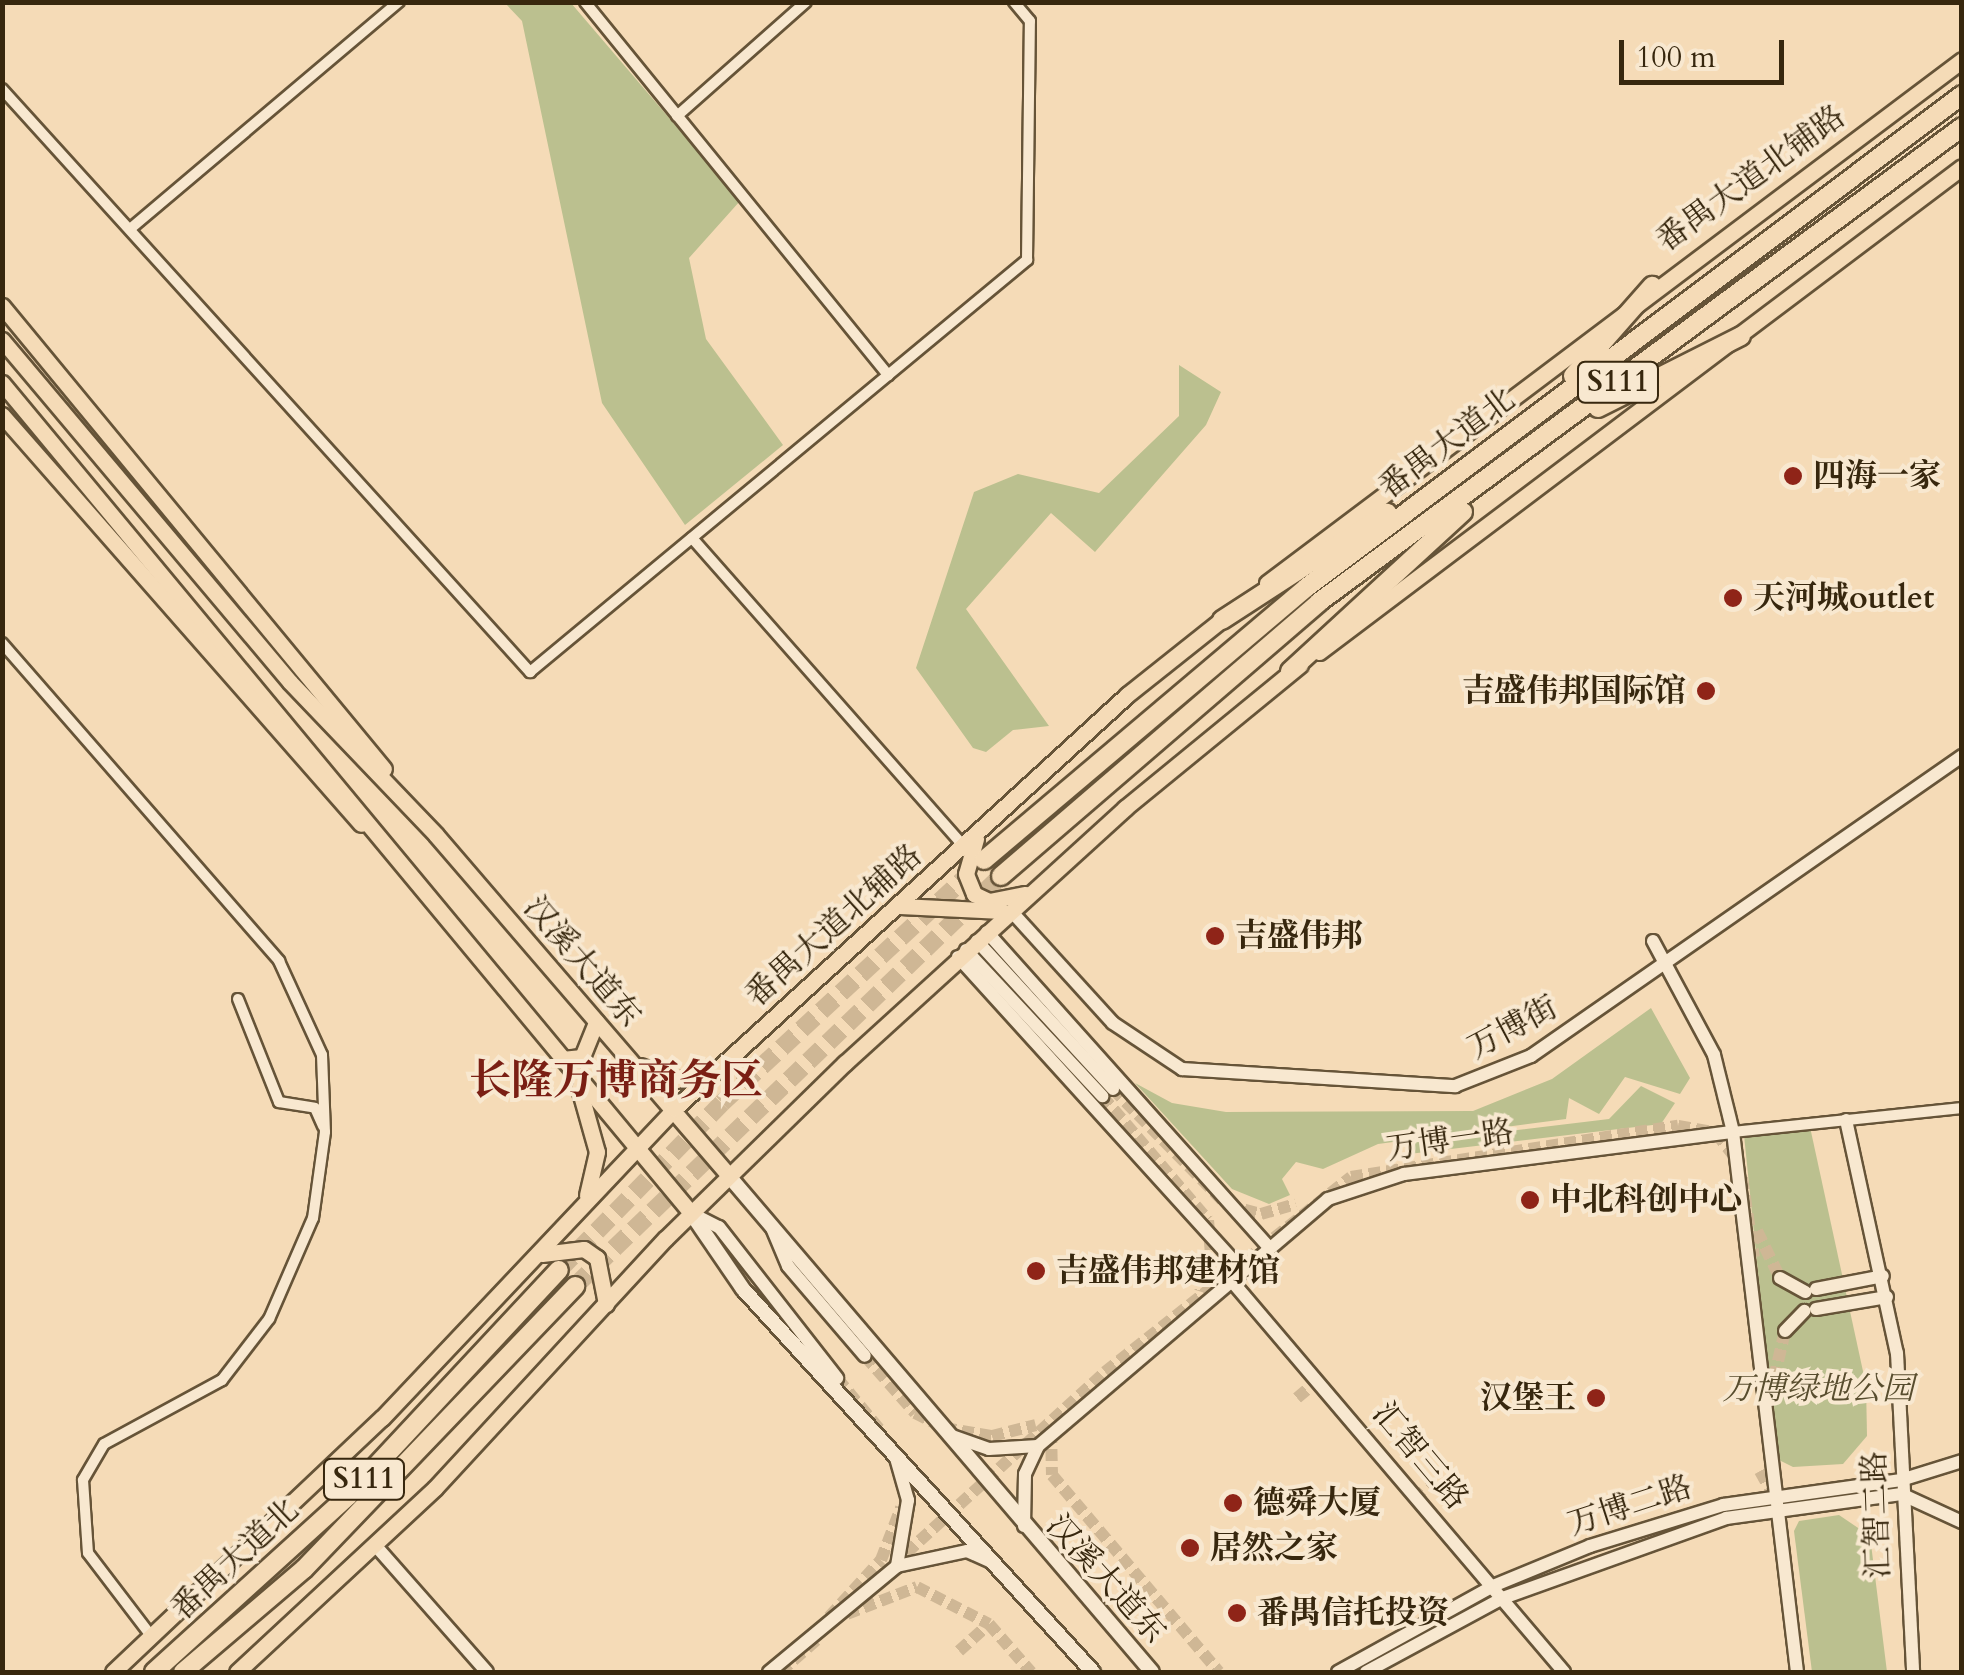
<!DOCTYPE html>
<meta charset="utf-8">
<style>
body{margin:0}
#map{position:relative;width:1964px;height:1675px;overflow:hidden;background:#f5dbb7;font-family:Cardo,"Noto Serif SC",serif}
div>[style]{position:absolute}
.green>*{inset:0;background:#bbc08f}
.tertiary-tunnel>*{height:12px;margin-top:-6px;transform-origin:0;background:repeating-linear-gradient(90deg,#cfb795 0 12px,transparent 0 18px)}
.trunk-tunnel>*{height:18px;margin-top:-9px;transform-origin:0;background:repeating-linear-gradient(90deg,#cfb795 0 18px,transparent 0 27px)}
.roads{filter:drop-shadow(2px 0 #665438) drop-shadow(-2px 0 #665438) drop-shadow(0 2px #665438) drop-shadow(0 -2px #665438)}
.minor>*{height:10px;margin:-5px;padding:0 5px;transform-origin:5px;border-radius:5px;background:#f8e8d0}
.tertiary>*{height:12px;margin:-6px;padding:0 6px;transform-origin:6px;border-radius:6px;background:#f8e8d0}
.secondary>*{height:14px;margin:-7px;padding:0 7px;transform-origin:7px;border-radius:7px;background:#f8e8d0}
.primary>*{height:15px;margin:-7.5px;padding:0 7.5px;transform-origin:7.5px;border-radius:7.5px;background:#f5dbb7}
.trunk>*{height:18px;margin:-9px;padding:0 9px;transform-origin:9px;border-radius:9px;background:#f5dbb7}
.dots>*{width:28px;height:28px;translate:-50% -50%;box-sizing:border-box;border:5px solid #f8e8d0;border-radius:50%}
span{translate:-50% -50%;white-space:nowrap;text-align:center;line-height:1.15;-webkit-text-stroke:8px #f8e8d0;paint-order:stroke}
.shield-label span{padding:2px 8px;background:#f8e8d0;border:2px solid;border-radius:8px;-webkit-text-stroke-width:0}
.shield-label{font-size:30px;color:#37270e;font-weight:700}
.street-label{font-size:32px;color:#37270e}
.poi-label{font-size:32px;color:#37270e;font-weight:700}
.left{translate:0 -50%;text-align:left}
.right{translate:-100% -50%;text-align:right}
.park-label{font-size:32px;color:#584d2e;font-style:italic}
.district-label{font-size:42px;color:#7a1f14;font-weight:700}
.frame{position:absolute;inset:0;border:5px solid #37270e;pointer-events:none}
.scale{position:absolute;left:1619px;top:40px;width:165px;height:45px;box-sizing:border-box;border:5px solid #37270e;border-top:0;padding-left:12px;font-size:30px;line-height:35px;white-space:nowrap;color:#37270e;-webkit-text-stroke:8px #f8e8d0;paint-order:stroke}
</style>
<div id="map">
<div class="green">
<div style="clip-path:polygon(505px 3px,571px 3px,740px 201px,689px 258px,706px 339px,783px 445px,685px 525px,602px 403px,522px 21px)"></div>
<div style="clip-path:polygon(1179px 365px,1221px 392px,1206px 425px,1095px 552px,1051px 513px,966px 609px,1049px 726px,1013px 730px,986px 752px,973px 748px,916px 668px,974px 492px,1018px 474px,1099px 493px,1179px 416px)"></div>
<div style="clip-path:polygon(1651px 1008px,1690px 1078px,1680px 1094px,1625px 1077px,1599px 1114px,1569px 1098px,1566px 1119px,1378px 1144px,1323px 1169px,1296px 1162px,1282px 1179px,1290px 1195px,1269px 1204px,1232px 1189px,1135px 1083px,1172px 1103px,1226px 1112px,1473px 1111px,1552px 1079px)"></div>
<div style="clip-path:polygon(1641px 1086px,1675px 1103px,1661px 1124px,1409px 1154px,1408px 1143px,1609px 1119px)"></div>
<div style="clip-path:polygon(1810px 1127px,1866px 1385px,1867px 1436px,1843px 1464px,1793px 1467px,1777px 1459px,1744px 1135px)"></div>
<div style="clip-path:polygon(1839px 1515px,1870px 1536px,1887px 1672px,1812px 1672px,1794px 1531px,1799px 1521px)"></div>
</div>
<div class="tertiary-tunnel">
<div style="left:1113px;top:1089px;width:163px;rotate:45.5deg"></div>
<div style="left:1227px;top:1205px;width:35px;rotate:15deg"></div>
<div style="left:1261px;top:1214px;width:36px;rotate:-16deg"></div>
<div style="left:1102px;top:1096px;width:163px;rotate:49.5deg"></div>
<div style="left:1208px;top:1220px;width:36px;rotate:85deg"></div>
<div style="left:1211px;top:1256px;width:37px;rotate:107deg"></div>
<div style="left:1742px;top:1178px;width:80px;rotate:81.4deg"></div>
<div style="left:1757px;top:1231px;width:52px;rotate:63.9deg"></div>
<div style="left:1271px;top:1242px;width:29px;rotate:84deg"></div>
<div style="left:865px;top:1356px;width:76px;rotate:48.7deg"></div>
<div style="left:915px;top:1413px;width:33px;rotate:27deg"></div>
<div style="left:944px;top:1428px;width:49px;rotate:9.5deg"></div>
<div style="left:992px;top:1436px;width:45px;rotate:-14deg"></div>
<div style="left:837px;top:1378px;width:67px;rotate:50.4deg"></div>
<div style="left:1770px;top:1396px;width:67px;rotate:-77deg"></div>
<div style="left:1297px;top:1398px;width:23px;rotate:-40deg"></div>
<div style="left:1051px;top:1431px;width:44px;rotate:88.7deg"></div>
<div style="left:1052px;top:1475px;width:258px;rotate:49.7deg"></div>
<div style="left:1760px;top:1471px;width:25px;rotate:61deg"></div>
<div style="left:1414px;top:1499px;width:24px;rotate:-38deg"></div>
<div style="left:893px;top:1565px;width:287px;rotate:-42.3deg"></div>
<div style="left:1105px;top:1372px;width:314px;rotate:-38.4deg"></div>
<div style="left:1351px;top:1177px;width:331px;rotate:-8.9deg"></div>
<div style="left:1678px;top:1126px;width:39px;rotate:10deg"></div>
<div style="left:1716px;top:1133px;width:33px;rotate:52deg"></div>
<div style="left:847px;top:1614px;width:75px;rotate:-21.1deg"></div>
<div style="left:917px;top:1587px;width:81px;rotate:27.2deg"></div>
<div style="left:989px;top:1624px;width:64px;rotate:48.8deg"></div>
<div style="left:829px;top:1617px;width:77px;rotate:-47.6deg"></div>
<div style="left:881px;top:1560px;width:56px;rotate:-69deg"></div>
<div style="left:959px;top:1651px;width:40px;rotate:-42deg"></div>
<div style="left:780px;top:1672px;width:53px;rotate:-41.2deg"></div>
</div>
<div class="trunk-tunnel">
<div style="left:559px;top:1270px;width:233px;rotate:-45.7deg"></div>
<div style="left:722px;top:1103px;width:357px;rotate:-42.8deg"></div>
<div style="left:575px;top:1286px;width:591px;rotate:-43.9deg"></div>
</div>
<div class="roads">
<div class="minor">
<div style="left:585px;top:2px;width:481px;rotate:50.9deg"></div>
<div style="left:2px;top:89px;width:787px;rotate:47.83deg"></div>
<div style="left:530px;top:672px;width:646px;rotate:-39.66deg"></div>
<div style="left:1027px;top:260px;width:239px;rotate:-89.3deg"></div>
<div style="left:1030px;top:21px;width:25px;rotate:-130deg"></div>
<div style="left:677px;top:116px;width:172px;rotate:-41.5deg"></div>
<div style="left:130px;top:229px;width:352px;rotate:-40.2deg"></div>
<div style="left:692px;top:538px;width:411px;rotate:48.6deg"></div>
<div style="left:2px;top:643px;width:422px;rotate:48.9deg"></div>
<div style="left:279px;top:961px;width:103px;rotate:65.4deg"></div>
<div style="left:322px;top:1055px;width:77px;rotate:87.8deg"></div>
<div style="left:325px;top:1132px;width:87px;rotate:97.9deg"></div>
<div style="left:313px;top:1218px;width:110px;rotate:113.5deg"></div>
<div style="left:269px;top:1319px;width:77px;rotate:127.6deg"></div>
<div style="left:222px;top:1380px;width:134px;rotate:151.5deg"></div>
<div style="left:104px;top:1444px;width:42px;rotate:120.3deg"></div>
<div style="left:83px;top:1480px;width:73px;rotate:86.1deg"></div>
<div style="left:88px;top:1553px;width:106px;rotate:52.7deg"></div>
<div style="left:238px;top:999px;width:111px;rotate:68.3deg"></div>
<div style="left:279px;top:1102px;width:36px;rotate:9deg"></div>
<div style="left:315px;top:1108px;width:20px;rotate:66deg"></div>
<div style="left:1733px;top:1132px;width:230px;rotate:-6deg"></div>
</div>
<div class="tertiary">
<div style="left:1011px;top:911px;width:151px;rotate:47.7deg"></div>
<div style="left:1113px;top:1023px;width:83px;rotate:33.7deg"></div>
<div style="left:1182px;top:1069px;width:274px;rotate:3.6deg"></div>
<div style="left:1455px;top:1086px;width:82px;rotate:-21.5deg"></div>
<div style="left:1531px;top:1056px;width:525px;rotate:-34.84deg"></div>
<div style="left:987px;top:932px;width:420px;rotate:48.2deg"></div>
<div style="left:977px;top:941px;width:201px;rotate:47.4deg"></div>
<div style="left:1653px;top:941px;width:129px;rotate:61.8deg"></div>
<div style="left:1714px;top:1055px;width:79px;rotate:76.1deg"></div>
<div style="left:1733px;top:1132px;width:544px;rotate:83.24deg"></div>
<div style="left:966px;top:950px;width:200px;rotate:47deg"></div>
<div style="left:958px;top:957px;width:421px;rotate:47.8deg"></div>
<div style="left:1846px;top:1120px;width:239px;rotate:77.7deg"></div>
<div style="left:1897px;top:1353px;width:319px;rotate:87.1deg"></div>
<div style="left:691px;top:1213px;width:31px;rotate:27deg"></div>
<div style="left:719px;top:1227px;width:192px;rotate:52deg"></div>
<div style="left:772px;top:1228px;width:41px;rotate:67.2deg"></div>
<div style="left:788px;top:1266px;width:118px;rotate:49.5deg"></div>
<div style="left:1780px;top:1278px;width:29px;rotate:29deg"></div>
<div style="left:1230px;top:1279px;width:516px;rotate:49.64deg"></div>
<div style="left:1816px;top:1289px;width:68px;rotate:-11deg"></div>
<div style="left:1816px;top:1309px;width:72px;rotate:-9.6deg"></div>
<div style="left:1785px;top:1331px;width:28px;rotate:-46deg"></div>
<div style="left:949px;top:1435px;width:42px;rotate:19.3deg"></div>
<div style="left:989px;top:1449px;width:49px;rotate:-3.5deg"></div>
<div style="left:896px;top:1458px;width:44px;rotate:74.1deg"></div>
<div style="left:908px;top:1500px;width:67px;rotate:99.5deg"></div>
<div style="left:1024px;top:1526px;width:52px;rotate:-88.9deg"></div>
<div style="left:1025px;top:1474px;width:31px;rotate:-65deg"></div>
<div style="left:1038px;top:1446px;width:381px;rotate:-40.4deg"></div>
<div style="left:1328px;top:1199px;width:80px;rotate:-18.2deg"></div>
<div style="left:1404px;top:1174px;width:332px;rotate:-7.3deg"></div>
<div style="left:375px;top:1545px;width:169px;rotate:48.6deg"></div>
<div style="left:769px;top:1672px;width:166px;rotate:-39.6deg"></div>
<div style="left:897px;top:1566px;width:72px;rotate:-12.1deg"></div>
<div style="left:967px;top:1551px;width:27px;rotate:24deg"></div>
<div style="left:1338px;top:1672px;width:177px;rotate:-29deg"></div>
<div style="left:1493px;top:1586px;width:105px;rotate:-22.4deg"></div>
<div style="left:1590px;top:1546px;width:139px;rotate:-17.1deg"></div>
<div style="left:1723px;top:1505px;width:180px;rotate:-8deg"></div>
<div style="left:1901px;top:1480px;width:64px;rotate:-17.3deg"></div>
<div style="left:1366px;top:1672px;width:156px;rotate:-28.4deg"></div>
<div style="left:1503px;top:1598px;width:237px;rotate:-19.7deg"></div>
<div style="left:1726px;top:1518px;width:177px;rotate:-7.8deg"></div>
<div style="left:1901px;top:1494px;width:67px;rotate:24.7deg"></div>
</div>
<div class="secondary">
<div style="left:728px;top:1175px;width:653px;rotate:49.53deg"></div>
<div style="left:691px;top:1213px;width:92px;rotate:55.6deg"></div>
<div style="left:743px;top:1289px;width:519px;rotate:47.58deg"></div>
</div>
<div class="primary">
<div style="left:2px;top:306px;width:600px;rotate:50.48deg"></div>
<div style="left:2px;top:340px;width:447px;rotate:49.9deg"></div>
<div style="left:290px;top:682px;width:211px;rotate:46.3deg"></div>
<div style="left:436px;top:835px;width:448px;rotate:49.3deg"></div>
<div style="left:2px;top:383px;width:1079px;rotate:50.3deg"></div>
<div style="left:2px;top:415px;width:544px;rotate:48.72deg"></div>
<div style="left:1267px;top:583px;width:870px;rotate:-36.96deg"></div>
<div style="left:1319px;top:652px;width:805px;rotate:-37.03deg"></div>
<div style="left:976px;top:839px;width:36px;rotate:106deg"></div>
<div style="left:966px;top:874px;width:22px;rotate:68deg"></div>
<div style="left:974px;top:894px;width:17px;rotate:25deg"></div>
<div style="left:989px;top:901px;width:37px;rotate:-11deg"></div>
<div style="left:900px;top:906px;width:102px;rotate:2.8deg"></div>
<div style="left:562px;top:1059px;width:20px;rotate:-6deg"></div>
<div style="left:582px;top:1057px;width:38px;rotate:-68deg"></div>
<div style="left:640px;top:1066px;width:39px;rotate:21deg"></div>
<div style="left:676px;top:1080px;width:33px;rotate:-12deg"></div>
<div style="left:579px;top:1088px;width:66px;rotate:74.3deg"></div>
<div style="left:597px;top:1152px;width:44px;rotate:103.1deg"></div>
<div style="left:542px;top:1254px;width:42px;rotate:-6.8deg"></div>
<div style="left:584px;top:1249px;width:16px;rotate:35deg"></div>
<div style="left:597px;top:1258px;width:47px;rotate:78.9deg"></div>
<div style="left:113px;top:1672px;width:370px;rotate:-43.4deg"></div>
<div style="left:382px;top:1418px;width:425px;rotate:-46.6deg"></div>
<div style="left:674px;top:1109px;width:614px;rotate:-42.42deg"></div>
<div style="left:1127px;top:695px;width:132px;rotate:-38.5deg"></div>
<div style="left:237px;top:1672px;width:270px;rotate:-42.9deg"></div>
<div style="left:435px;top:1488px;width:340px;rotate:-47.3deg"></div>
<div style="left:666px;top:1238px;width:250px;rotate:-44.4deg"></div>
<div style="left:845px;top:1063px;width:379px;rotate:-42.3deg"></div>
<div style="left:1125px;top:808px;width:226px;rotate:-39.3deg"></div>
</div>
<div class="trunk">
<div style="left:1573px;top:376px;width:120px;rotate:-48.7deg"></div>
<div style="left:1598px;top:408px;width:160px;rotate:-26.7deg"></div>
<div style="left:1222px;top:620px;width:197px;rotate:-33deg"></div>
<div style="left:1290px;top:671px;width:235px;rotate:-42.6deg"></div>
<div style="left:984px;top:860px;width:423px;rotate:-40.2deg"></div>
<div style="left:1307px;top:587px;width:819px;rotate:-36.91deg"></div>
<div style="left:1001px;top:876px;width:420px;rotate:-40.7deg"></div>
<div style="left:1319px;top:602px;width:799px;rotate:-36.45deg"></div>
<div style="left:154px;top:1672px;width:262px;rotate:-42.2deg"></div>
<div style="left:348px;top:1496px;width:309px;rotate:-47deg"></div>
<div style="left:183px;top:1672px;width:159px;rotate:-40.4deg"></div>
<div style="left:304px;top:1569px;width:392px;rotate:-46.2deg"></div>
</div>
</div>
<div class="dots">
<div style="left:1793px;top:476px;background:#8f2418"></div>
<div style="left:1733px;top:598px;background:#8f2418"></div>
<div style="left:1706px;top:691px;background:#8f2418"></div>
<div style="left:1215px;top:936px;background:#8f2418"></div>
<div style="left:1530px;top:1200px;background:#8f2418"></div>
<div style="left:1036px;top:1271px;background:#8f2418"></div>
<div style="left:1596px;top:1398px;background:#8f2418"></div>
<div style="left:1233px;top:1503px;background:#8f2418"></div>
<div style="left:1190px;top:1548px;background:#8f2418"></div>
<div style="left:1237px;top:1613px;background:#8f2418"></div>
</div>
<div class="shield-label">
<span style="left:1618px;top:382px">S111</span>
<span style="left:364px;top:1479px">S111</span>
</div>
<div class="street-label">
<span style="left:1751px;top:179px;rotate:-36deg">番禺大道北铺路</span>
<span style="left:1447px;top:444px;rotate:-37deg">番禺大道北</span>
<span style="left:834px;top:926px;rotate:-42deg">番禺大道北辅路</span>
<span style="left:582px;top:962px;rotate:49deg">汉溪大道东</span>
<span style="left:1513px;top:1028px;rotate:-28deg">万博街</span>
<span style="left:1450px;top:1141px;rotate:-8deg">万博一路</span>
<span style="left:1420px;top:1456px;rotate:50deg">汇智三路</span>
<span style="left:1630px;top:1506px;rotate:-18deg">万博二路</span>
<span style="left:1877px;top:1515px;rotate:-92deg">汇智二路</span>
<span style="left:235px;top:1560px;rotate:-43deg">番禺大道北</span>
<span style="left:1106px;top:1579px;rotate:48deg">汉溪大道东</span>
</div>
<div class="poi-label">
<span class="left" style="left:1813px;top:476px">四海一家</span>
<span class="left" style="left:1753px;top:598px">天河城outlet</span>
<span class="right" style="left:1686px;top:691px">吉盛伟邦国际馆</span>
<span class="left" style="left:1235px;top:936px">吉盛伟邦</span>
<span class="left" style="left:1550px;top:1200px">中北科创中心</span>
<span class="left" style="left:1056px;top:1271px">吉盛伟邦建材馆</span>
<span class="right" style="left:1576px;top:1398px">汉堡王</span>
<span class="left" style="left:1253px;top:1503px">德舜大厦</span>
<span class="left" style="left:1210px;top:1548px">居然之家</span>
<span class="left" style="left:1257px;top:1613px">番禺信托投资</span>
</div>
<div class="park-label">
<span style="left:1818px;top:1389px">万博绿地公园</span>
</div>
<div class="district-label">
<span style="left:616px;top:1081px">长隆万博商务区</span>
</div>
<div class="frame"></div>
<div class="scale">100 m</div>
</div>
